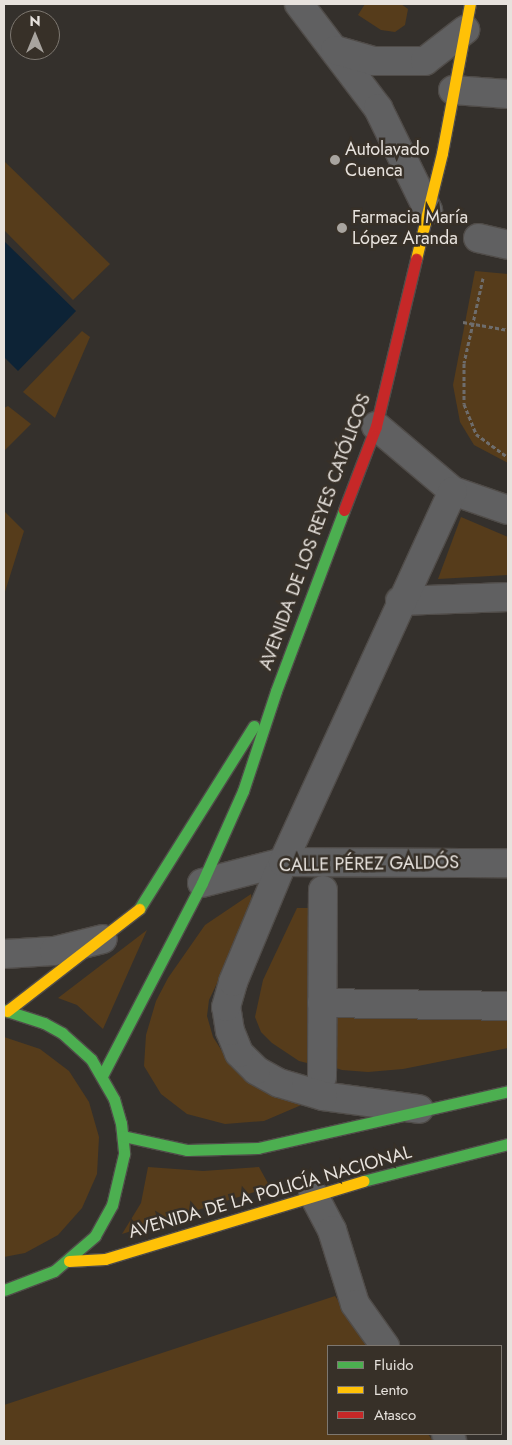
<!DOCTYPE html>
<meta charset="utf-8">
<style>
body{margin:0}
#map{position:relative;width:512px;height:1445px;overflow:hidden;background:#34302c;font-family:Jost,sans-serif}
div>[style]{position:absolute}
.green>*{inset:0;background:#563c1b}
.water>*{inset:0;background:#0d2336}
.path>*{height:3px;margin-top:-1.5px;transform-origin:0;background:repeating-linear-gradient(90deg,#6e6d6d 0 4px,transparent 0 6.5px)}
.roads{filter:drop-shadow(1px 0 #504c49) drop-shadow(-1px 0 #504c49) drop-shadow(0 1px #504c49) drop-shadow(0 -1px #504c49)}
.street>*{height:28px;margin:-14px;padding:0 14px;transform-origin:14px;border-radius:14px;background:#606061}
.fast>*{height:11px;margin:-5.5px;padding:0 5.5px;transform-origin:5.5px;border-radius:5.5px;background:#4caf50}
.slow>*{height:11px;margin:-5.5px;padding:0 5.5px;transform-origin:5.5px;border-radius:5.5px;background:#ffc107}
.jam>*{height:11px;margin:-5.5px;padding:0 5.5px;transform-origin:5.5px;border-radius:5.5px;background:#c62828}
.dots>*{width:14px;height:14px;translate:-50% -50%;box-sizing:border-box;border:2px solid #373028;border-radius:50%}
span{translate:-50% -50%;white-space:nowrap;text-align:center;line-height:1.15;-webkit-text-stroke:5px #373028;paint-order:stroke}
.poi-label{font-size:18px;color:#e7e2dd}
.left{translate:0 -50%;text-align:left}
.street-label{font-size:18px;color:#e7e2dd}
.frame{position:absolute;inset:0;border:5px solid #e7e2dd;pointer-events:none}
.legend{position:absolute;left:327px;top:1345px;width:175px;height:90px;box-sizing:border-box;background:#373028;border:1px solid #7d7770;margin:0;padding:6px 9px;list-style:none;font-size:15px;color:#e7e2dd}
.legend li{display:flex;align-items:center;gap:10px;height:25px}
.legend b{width:25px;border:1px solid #7d7770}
.north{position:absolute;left:10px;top:10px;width:50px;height:50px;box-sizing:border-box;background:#373028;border:1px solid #7d7770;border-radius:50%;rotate:0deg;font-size:14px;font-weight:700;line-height:20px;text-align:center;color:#e7e2dd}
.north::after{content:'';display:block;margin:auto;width:18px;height:22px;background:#a8a49f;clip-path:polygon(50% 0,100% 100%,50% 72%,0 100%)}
</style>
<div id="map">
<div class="green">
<div style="clip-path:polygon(365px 4px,401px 4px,408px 9px,405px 25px,395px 32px,381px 30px,358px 15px)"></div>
<div style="clip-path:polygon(4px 161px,110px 264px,73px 300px,4px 230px)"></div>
<div style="clip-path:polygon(475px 271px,508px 274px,508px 463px,474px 445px,460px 422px,453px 385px)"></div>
<div style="clip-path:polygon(82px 331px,90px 337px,55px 418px,23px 392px)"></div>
<div style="clip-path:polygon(8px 406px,31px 424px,4px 451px,4px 408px)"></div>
<div style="clip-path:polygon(4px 511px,24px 531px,4px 595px)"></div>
<div style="clip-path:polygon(461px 517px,508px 537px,508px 575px,438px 579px)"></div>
<div style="clip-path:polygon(251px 894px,253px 908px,209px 1000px,207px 1016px,213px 1037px,229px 1062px,247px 1077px,306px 1103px,264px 1121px,225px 1124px,187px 1114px,161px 1094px,144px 1066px,146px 1035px,156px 1001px,168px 978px,205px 925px)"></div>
<div style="clip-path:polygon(297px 908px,318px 908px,315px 1065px,299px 1061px,272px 1043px,261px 1032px,255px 1017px,263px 980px)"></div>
<div style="clip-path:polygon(147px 930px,103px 1029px,77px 1005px,58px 998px)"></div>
<div style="clip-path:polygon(330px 1007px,508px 1017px,508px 1048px,403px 1069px,368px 1072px,342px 1070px,330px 1066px)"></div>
<div style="clip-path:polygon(4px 1037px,40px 1049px,69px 1071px,89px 1102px,99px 1137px,97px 1174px,82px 1208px,58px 1235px,25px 1253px,4px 1257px)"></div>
<div style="clip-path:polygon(148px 1167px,203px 1171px,259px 1167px,270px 1187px,122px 1234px,141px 1203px)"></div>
<div style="clip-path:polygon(335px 1296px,369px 1346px,328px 1346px,328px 1434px,428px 1434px,433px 1441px,4px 1441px,4px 1405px)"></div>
</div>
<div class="water">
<div style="clip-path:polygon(4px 241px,76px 311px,18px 371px,4px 357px)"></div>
</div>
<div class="path">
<div style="left:483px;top:278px;width:87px;rotate:102.6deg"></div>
<div style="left:464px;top:363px;width:41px;rotate:90deg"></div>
<div style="left:464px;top:404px;width:32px;rotate:68deg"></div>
<div style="left:476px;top:434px;width:39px;rotate:36deg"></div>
<div style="left:463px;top:322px;width:46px;rotate:10.1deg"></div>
</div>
<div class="roads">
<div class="street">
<div style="left:299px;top:4px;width:131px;rotate:52.8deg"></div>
<div style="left:378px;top:108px;width:114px;rotate:63.9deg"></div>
<div style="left:335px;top:50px;width:40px;rotate:16deg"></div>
<div style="left:373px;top:61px;width:52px"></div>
<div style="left:425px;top:61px;width:51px;rotate:-37.8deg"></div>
<div style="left:453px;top:90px;width:55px;rotate:4.2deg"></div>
<div style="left:478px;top:238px;width:31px;rotate:13deg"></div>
<div style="left:376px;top:426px;width:101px;rotate:40.2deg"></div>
<div style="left:453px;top:491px;width:58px;rotate:19.1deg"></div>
<div style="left:400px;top:601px;width:108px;rotate:-2.1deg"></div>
<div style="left:202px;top:883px;width:84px;rotate:-14.5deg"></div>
<div style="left:283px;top:862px;width:225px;rotate:0.3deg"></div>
<div style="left:4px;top:954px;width:50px;rotate:-3.4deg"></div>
<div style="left:54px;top:951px;width:50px;rotate:-13.8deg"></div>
<div style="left:322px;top:1003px;width:186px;rotate:0.9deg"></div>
<div style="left:322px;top:1077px;width:187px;rotate:-89.7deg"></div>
<div style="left:419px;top:1109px;width:97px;rotate:-172.3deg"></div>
<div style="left:323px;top:1096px;width:46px;rotate:-163.5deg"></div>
<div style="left:279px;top:1083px;width:26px;rotate:-151deg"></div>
<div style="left:256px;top:1070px;width:24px;rotate:-135deg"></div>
<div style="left:239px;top:1053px;width:24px;rotate:-112deg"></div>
<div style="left:230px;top:1031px;width:24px;rotate:-99deg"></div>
<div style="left:226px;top:1007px;width:26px;rotate:-74deg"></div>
<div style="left:233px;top:982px;width:130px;rotate:-67.4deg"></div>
<div style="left:283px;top:862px;width:408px;rotate:-65.4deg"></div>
<div style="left:313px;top:1194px;width:41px;rotate:62.2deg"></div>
<div style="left:332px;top:1230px;width:77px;rotate:72.7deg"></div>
<div style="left:355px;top:1304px;width:52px;rotate:54.5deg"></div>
<div style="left:446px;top:1434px;width:9px;rotate:49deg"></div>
</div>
<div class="fast">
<div style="left:139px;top:909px;width:216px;rotate:-57.9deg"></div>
<div style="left:4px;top:1010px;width:42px;rotate:18deg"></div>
<div style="left:44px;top:1023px;width:21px;rotate:29deg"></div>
<div style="left:62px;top:1033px;width:39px;rotate:42deg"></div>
<div style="left:91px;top:1059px;width:46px;rotate:60.1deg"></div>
<div style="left:114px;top:1099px;width:25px;rotate:74deg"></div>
<div style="left:121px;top:1123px;width:31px;rotate:84deg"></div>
<div style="left:124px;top:1154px;width:52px;rotate:103.2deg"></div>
<div style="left:112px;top:1205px;width:35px;rotate:119deg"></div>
<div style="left:95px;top:1236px;width:54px;rotate:139.5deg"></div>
<div style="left:54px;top:1271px;width:53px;rotate:159.2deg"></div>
<div style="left:102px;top:1076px;width:217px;rotate:-62.6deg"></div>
<div style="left:202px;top:883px;width:101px;rotate:-66deg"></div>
<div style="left:243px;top:791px;width:105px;rotate:-71.7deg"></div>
<div style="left:276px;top:691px;width:193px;rotate:-69.4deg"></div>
<div style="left:123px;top:1136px;width:66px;rotate:12.3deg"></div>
<div style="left:187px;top:1150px;width:71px;rotate:-1.6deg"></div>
<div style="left:258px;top:1148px;width:256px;rotate:-12.8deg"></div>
<div style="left:363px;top:1181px;width:150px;rotate:-14.3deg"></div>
</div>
<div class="slow">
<div style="left:416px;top:259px;width:109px;rotate:-76.2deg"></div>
<div style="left:442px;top:153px;width:152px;rotate:-79.4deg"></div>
<div style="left:7px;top:1011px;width:167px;rotate:-37.7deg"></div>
<div style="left:69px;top:1261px;width:36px;rotate:-3deg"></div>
<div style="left:105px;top:1259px;width:270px;rotate:-16.8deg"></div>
</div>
<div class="jam">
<div style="left:344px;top:510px;width:90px;rotate:-69.1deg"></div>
<div style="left:376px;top:426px;width:172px;rotate:-76.5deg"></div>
</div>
</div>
<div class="dots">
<div style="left:335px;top:160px;background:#a8a49f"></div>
<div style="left:342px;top:228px;background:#a8a49f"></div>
</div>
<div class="poi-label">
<span class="left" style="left:345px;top:160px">Autolavado<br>Cuenca</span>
<span class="left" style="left:352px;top:228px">Farmacia María<br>López Aranda</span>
</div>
<div class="street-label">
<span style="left:315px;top:532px;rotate:-70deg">AVENIDA DE LOS REYES CATÓLICOS</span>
<span style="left:369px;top:864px;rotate:-1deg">CALLE PÉREZ GALDÓS</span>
<span style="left:270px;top:1192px;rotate:-16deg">AVENIDA DE LA POLICÍA NACIONAL</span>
</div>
<div class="frame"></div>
<ul class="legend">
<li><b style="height:6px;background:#4caf50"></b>Fluido</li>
<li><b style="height:6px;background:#ffc107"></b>Lento</li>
<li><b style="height:6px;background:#c62828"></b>Atasco</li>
</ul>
<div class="north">N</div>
</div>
